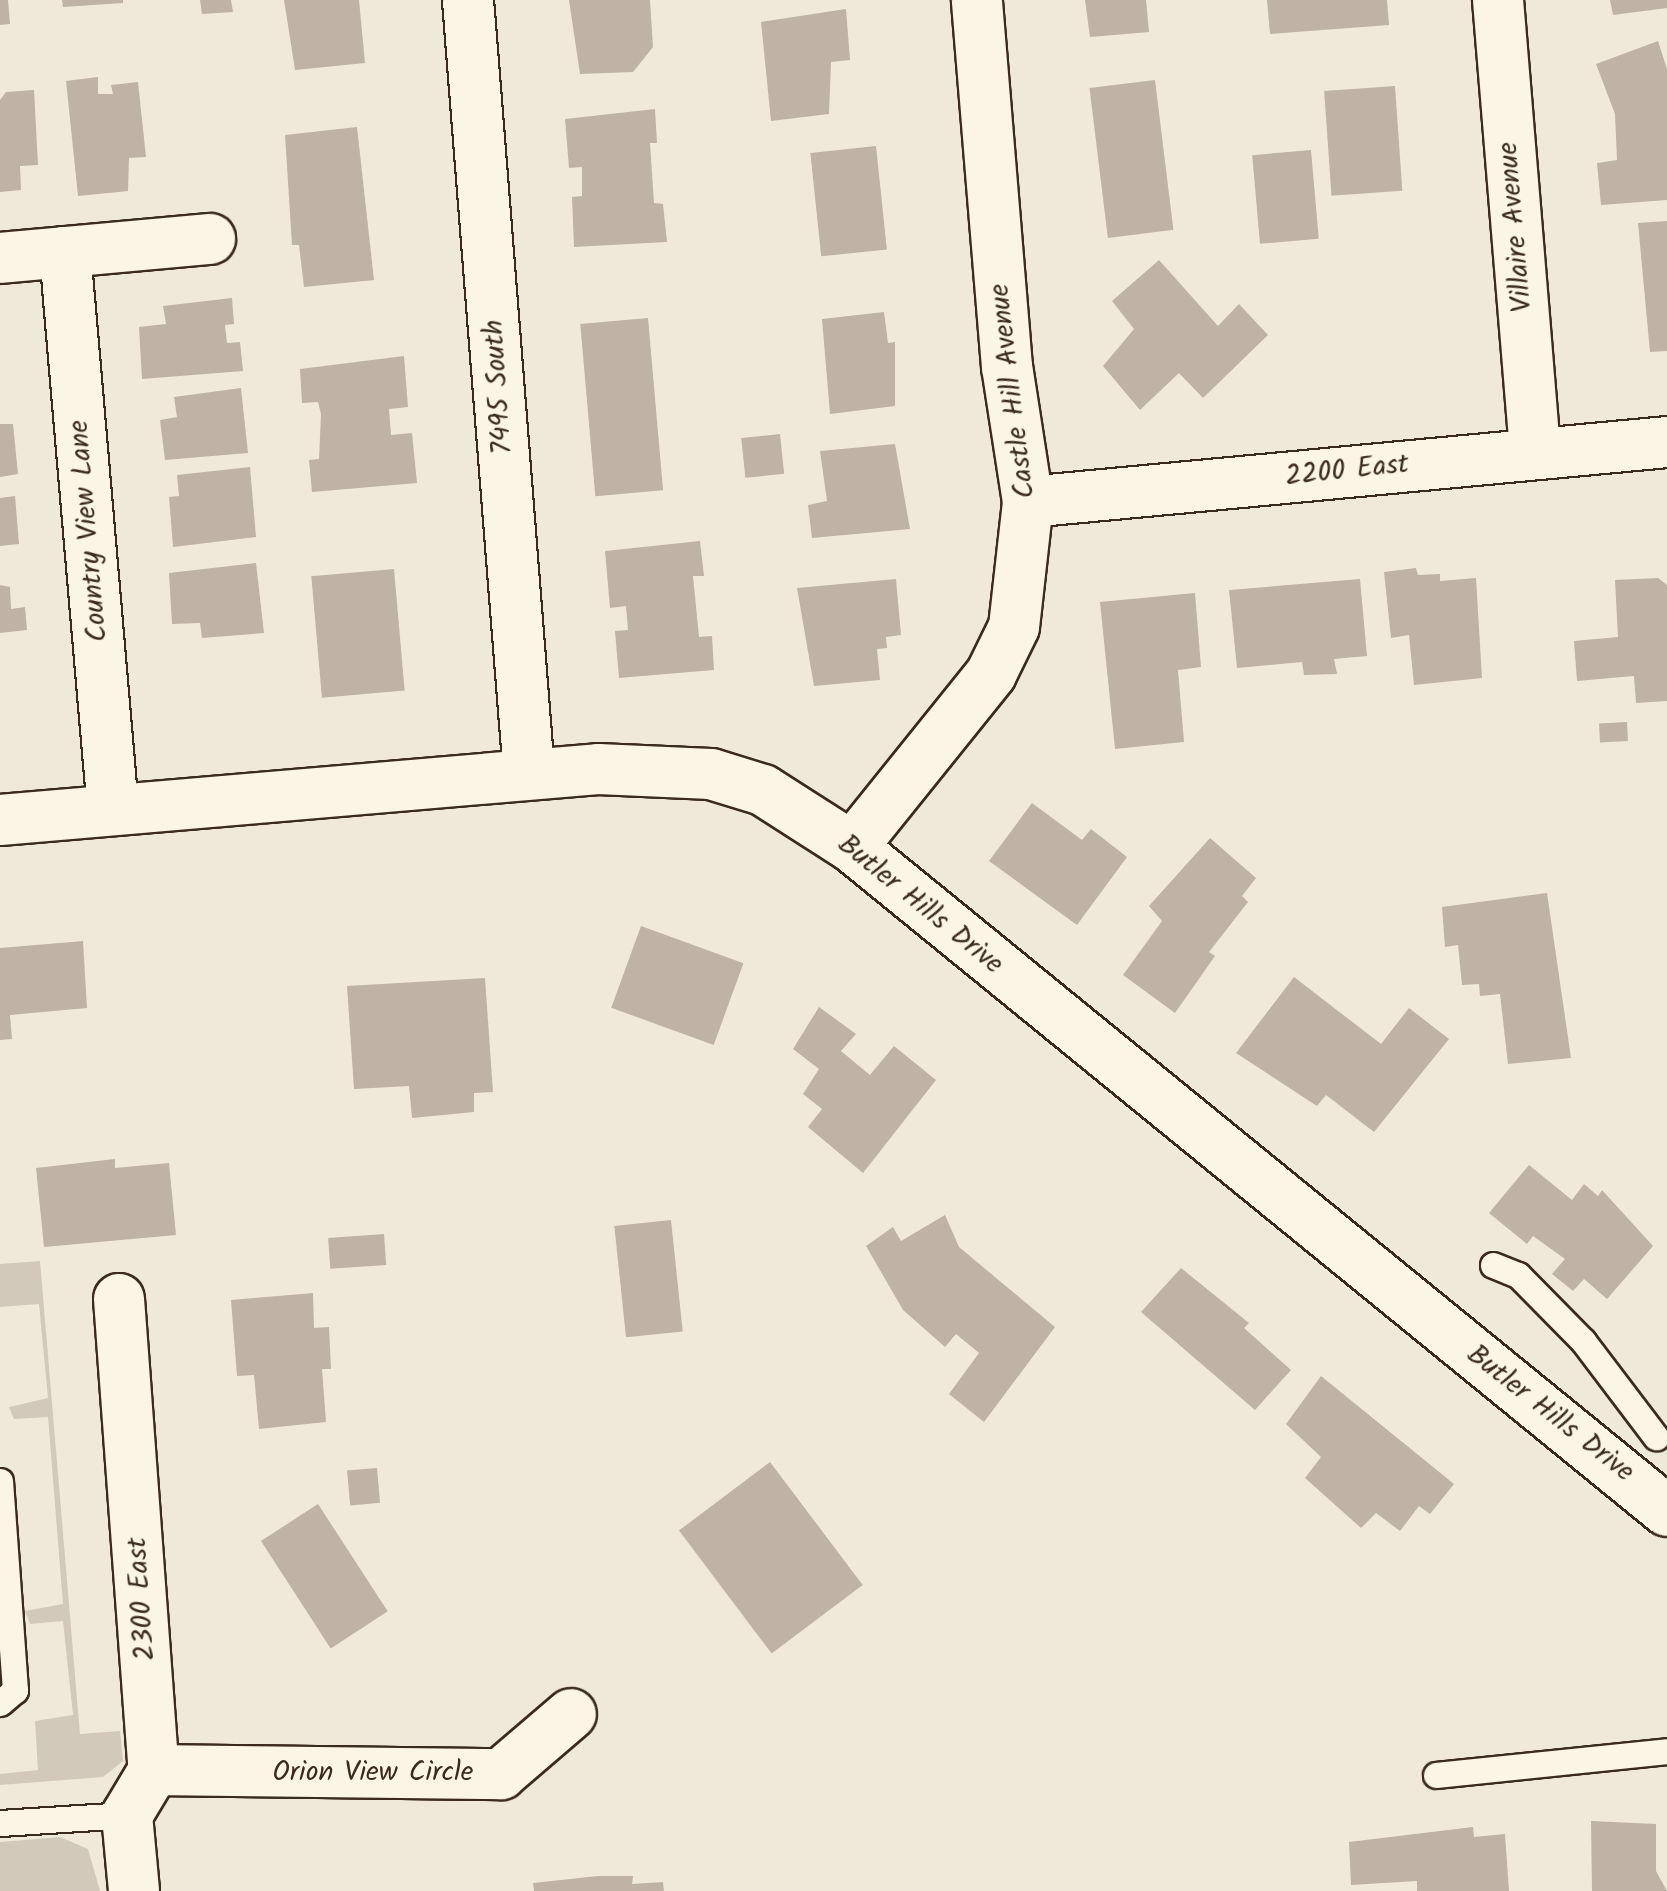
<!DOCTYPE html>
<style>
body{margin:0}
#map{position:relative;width:1667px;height:1891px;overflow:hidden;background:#f0e9d9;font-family:Kalam,sans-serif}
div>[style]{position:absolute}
.green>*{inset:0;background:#d2c9ba}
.building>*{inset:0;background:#beb3a4;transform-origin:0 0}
.roads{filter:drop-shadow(2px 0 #3b2a1e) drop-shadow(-2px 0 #3b2a1e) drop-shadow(0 2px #3b2a1e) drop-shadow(0 -2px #3b2a1e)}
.lane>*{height:25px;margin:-12.5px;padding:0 12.5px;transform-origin:12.5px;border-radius:12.5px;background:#fcf5e5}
.street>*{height:50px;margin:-25px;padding:0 25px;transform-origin:25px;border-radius:25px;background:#fcf5e5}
span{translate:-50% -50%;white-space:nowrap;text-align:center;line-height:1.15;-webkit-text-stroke:8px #fcf5e5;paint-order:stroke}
.street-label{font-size:28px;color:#3b2a1e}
</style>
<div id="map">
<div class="green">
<div style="clip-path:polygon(40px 1261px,80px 1734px,120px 1731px,123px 1761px,103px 1777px,0 1785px,0 1774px,38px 1770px,35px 1721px,73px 1715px,63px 1621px,30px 1624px,25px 1611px,63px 1604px,48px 1417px,14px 1419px,9px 1407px,48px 1398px,39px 1304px,0 1307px,0 1264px)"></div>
<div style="clip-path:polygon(60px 1837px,88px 1849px,100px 1891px,0 1891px,0 1842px)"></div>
</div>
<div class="building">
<div style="clip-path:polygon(0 0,8px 0,10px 24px,0 25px)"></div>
<div style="clip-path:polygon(62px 0,123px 0,123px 3px,63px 7px)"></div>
<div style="clip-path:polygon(200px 0,231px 0,233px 12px,202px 14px)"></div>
<div style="clip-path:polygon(284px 0,359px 0,365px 63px,295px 70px)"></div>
<div style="clip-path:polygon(569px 0,650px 0,653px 47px,633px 72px,580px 74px)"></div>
<div style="clip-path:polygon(1085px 0,1146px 0,1149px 32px,1090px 37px)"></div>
<div style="clip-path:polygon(1267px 0,1387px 0,1389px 25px,1270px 34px)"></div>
<div style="clip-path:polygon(1610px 0,1667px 0,1667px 8px,1613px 15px)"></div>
<div style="clip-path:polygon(846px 9px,850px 60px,831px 62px,829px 114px,771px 121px,761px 22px)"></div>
<div style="clip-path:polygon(1658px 41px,1667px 69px,1667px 200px,1601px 205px,1597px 163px,1617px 160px,1615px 114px,1596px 64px)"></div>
<div style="clip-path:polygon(98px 77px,98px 94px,113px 94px,111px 85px,138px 82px,146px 157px,129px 158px,128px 191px,78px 196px,66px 81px)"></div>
<div style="left:1155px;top:80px;width:151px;height:66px;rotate:83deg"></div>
<div style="left:1395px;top:86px;width:105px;height:71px;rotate:86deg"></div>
<div style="clip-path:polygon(34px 90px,38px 165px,20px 166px,21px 190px,0 192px,0 100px,6px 92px)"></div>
<div style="clip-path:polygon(655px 109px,657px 143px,650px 143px,654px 203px,663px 204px,667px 242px,574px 247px,572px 197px,582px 196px,582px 167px,569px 168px,565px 119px)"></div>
<div style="clip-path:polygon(357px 127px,374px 280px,304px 287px,299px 245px,292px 245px,285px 135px)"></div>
<div style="left:876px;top:146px;width:104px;height:66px;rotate:84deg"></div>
<div style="left:1311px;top:150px;width:89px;height:59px;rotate:85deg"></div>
<div style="clip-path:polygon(1667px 221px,1667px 351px,1650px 352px,1638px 223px)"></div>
<div style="clip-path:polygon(1159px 260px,1218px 326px,1239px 304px,1268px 335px,1203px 398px,1179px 373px,1140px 410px,1103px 366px,1134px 329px,1112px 301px)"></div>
<div style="clip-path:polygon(232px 298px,234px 324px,225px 325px,227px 343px,240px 342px,243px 371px,142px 379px,139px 327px,166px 324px,163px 306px)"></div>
<div style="clip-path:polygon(884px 312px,888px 343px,895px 342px,895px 406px,830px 414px,822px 319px)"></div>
<div style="left:648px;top:318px;width:173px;height:68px;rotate:85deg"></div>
<div style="clip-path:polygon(404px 356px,408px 407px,389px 409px,391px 435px,412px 433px,417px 483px,312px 492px,309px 460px,319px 459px,321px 414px,318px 402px,302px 403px,300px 369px)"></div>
<div style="clip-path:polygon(241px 388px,248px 453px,165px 460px,160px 420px,177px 417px,174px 397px)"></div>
<div style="clip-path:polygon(0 424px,13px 424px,18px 474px,0 477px)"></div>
<div style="left:780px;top:434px;width:40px;height:39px;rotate:84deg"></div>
<div style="clip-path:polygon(895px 444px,910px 529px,812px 538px,808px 505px,827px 501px,820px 451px)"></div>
<div style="clip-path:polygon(250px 467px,256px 537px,173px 547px,169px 497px,179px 496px,177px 475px)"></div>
<div style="clip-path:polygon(15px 496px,19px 544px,0 546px,0 498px)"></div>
<div style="clip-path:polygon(700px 541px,704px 576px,693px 576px,699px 637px,712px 636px,714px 670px,619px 678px,615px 631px,628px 630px,626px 606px,610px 608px,605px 551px)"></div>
<div style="clip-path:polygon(256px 563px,264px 633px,202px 638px,200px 623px,172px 624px,169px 573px)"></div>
<div style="clip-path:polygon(1416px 568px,1418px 575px,1440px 574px,1440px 581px,1476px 578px,1482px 678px,1414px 685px,1409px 635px,1391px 638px,1384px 572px)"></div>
<div style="left:394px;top:569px;width:122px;height:83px;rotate:85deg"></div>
<div style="clip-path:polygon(1658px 578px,1667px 585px,1667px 701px,1636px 703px,1634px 676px,1577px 681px,1574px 641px,1618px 637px,1615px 580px)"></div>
<div style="clip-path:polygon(896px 579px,901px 635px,886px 637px,887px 648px,877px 649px,880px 680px,814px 686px,797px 588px)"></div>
<div style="clip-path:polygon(1360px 579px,1367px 656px,1334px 659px,1337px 674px,1304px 675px,1302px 662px,1237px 668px,1229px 590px)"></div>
<div style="clip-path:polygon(0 585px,10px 587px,11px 609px,25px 607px,27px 630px,0 633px)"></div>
<div style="clip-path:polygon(1195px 593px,1201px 667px,1178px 670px,1184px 742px,1115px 749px,1100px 602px)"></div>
<div style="left:1627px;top:722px;width:19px;height:28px;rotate:87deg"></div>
<div style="clip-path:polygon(1032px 803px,1082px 840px,1091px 829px,1127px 857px,1077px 925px,989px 861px)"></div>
<div style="clip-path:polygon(1210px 838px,1256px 878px,1242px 896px,1248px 902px,1209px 952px,1215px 956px,1175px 1013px,1123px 975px,1162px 921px,1149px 906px)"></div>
<div style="clip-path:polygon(1547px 893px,1571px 1058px,1508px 1064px,1500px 994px,1480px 996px,1479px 984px,1462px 985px,1458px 945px,1445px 947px,1442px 907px)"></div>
<div style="left:641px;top:926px;width:109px;height:87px;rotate:20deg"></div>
<div style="clip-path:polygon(83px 941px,87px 1008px,10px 1015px,12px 1039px,0 1040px,0 948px)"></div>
<div style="clip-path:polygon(1294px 977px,1381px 1044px,1409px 1008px,1449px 1039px,1374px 1132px,1326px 1095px,1317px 1106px,1236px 1053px)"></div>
<div style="clip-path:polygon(485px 978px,493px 1092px,474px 1093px,474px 1112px,412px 1118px,409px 1086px,354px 1089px,347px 986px)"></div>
<div style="clip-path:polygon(819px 1007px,856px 1034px,841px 1051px,870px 1075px,894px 1046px,936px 1080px,863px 1173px,808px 1127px,822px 1109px,803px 1094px,819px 1069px,793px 1049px)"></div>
<div style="clip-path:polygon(115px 1159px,115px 1168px,169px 1163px,176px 1235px,44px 1247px,36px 1168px)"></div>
<div style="clip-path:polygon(1529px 1165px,1572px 1200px,1584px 1184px,1598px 1196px,1602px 1190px,1653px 1246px,1607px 1299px,1584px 1279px,1573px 1291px,1552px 1274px,1565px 1259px,1533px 1236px,1527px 1244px,1489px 1213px)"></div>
<div style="clip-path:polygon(945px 1215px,959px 1247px,1055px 1327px,984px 1422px,949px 1394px,979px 1353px,956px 1334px,945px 1347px,903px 1310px,866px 1246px,893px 1227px,901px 1241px)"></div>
<div style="left:671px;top:1220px;width:112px;height:57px;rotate:84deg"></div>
<div style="left:384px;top:1234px;width:31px;height:56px;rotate:86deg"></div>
<div style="clip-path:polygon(1181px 1268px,1249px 1323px,1244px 1328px,1291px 1370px,1255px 1410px,1141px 1312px)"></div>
<div style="clip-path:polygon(313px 1293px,314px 1328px,329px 1327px,331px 1369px,322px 1369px,326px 1422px,259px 1429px,254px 1375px,237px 1376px,231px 1300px)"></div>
<div style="clip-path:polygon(1321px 1376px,1454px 1484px,1430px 1514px,1419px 1506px,1400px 1531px,1376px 1513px,1361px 1528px,1305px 1478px,1321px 1457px,1286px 1424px)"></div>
<div style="left:770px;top:1462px;width:154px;height:114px;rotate:53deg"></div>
<div style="left:377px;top:1468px;width:35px;height:30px;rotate:85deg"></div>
<div style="left:318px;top:1504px;width:128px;height:68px;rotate:57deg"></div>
<div style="clip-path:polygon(1591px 1821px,1656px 1824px,1656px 1871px,1667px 1891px,1592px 1891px)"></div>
<div style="clip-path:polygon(1473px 1827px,1474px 1837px,1505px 1834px,1509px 1891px,1417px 1891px,1417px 1881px,1351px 1885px,1349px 1842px)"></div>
<div style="clip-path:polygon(598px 1876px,633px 1876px,632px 1884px,663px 1882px,664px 1891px,534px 1891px,533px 1883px)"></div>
</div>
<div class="roads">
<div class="lane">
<div style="left:1493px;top:1265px;width:27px;rotate:22deg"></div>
<div style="left:1518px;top:1275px;width:93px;rotate:45.4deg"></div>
<div style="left:1583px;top:1341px;width:121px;rotate:52.8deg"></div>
<div style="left:0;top:1481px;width:210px;rotate:85.9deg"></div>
<div style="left:15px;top:1690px;width:20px;rotate:139deg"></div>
<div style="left:1436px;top:1775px;width:232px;rotate:-5.9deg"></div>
<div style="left:0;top:1823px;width:127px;rotate:-3.6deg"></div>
</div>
<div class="street">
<div style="left:468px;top:0;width:775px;rotate:85.49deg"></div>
<div style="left:1498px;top:0;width:455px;rotate:85.3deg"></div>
<div style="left:65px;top:252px;width:560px;rotate:85.08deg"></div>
<div style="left:0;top:258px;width:211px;rotate:-5.2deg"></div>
<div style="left:1028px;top:502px;width:642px;rotate:-5.36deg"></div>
<div style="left:0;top:820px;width:600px;rotate:-4.87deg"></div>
<div style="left:598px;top:769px;width:113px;rotate:2.5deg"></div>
<div style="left:711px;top:774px;width:54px;rotate:17.1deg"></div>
<div style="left:763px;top:790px;width:106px;rotate:32.6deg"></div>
<div style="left:852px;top:847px;width:1051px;rotate:39.17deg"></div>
<div style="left:852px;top:847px;width:222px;rotate:-51.2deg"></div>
<div style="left:991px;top:674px;width:52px;rotate:-63.9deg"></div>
<div style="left:1014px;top:627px;width:126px;rotate:-83.6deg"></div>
<div style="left:1028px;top:502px;width:137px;rotate:-98.8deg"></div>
<div style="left:1007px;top:367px;width:368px;rotate:-94.7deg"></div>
<div style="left:119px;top:1299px;width:472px;rotate:85.8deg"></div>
<div style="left:154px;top:1770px;width:52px;rotate:121deg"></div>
<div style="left:127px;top:1815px;width:76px;rotate:84.7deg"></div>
<div style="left:154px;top:1770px;width:347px;rotate:0.7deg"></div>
<div style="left:501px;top:1774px;width:92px;rotate:-40.6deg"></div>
</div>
</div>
<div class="street-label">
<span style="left:1516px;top:227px;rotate:-95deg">Villaire Avenue</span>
<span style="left:499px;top:387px;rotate:-94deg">7495 South</span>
<span style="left:1013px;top:391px;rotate:-97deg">Castle Hill Avenue</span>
<span style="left:1347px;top:471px;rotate:-6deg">2200 East</span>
<span style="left:89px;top:531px;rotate:-95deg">Country View Lane</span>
<span style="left:920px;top:905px;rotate:39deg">Butler Hills Drive</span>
<span style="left:1550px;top:1414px;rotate:38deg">Butler Hills Drive</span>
<span style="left:142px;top:1599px;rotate:-94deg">2300 East</span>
<span style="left:373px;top:1773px">Orion View Circle</span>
</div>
</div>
